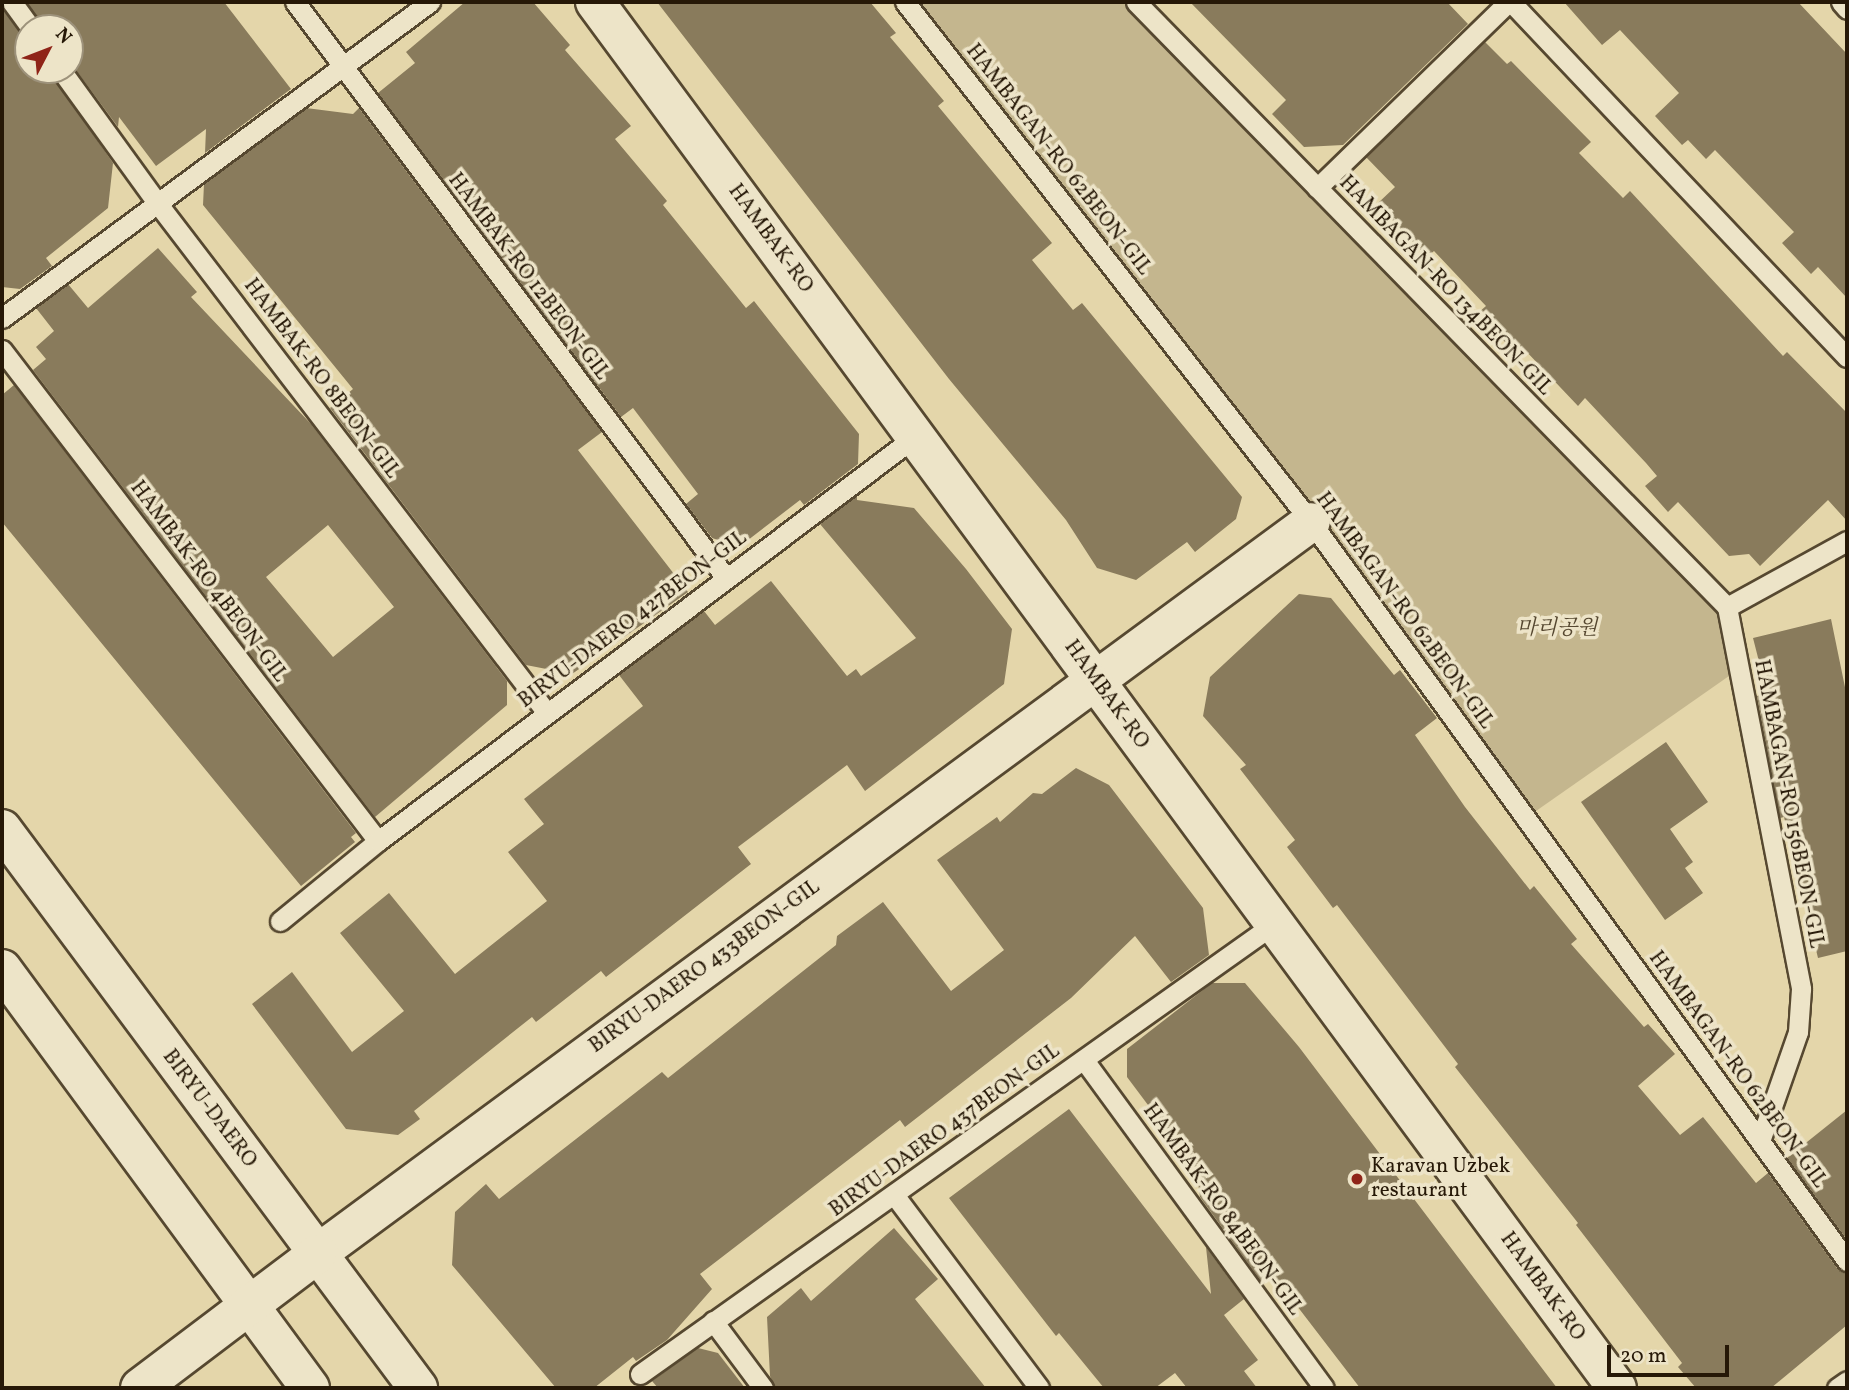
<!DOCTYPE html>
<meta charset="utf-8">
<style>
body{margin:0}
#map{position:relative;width:1849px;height:1390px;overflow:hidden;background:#e4d6aa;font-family:Vollkorn,"Noto Serif KR",serif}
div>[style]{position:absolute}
.green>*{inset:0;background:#c4b68e}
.building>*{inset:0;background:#897b5c}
.roads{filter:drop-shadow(2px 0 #564830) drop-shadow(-2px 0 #564830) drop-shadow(0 2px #564830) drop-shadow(0 -2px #564830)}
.lane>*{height:19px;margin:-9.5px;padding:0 9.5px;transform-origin:9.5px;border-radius:9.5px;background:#ede4c8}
.street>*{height:38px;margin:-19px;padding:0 19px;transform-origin:19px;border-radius:19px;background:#ede4c8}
.secondary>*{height:38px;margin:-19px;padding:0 19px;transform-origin:19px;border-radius:19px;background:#ede4c8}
.dots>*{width:19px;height:19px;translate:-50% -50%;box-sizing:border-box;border:4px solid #ede4c8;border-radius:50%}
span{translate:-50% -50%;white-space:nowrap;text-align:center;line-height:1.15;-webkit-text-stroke:7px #ede4c8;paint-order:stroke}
.street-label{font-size:21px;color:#261807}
.park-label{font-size:21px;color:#554730;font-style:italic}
.poi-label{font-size:21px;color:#261807}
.left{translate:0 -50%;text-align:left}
.frame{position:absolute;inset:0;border:4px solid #261807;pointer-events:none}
.north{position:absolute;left:14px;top:14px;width:70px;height:70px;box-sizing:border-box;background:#ede4c8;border:2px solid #9d927b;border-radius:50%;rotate:48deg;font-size:19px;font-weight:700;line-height:28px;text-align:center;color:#261807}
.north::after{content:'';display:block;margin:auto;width:24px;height:32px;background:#8f2418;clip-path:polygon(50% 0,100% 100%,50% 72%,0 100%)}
.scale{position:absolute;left:1607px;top:1345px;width:122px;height:32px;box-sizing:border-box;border:4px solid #261807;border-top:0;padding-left:9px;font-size:21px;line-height:24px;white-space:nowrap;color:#261807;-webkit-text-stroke:5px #ede4c8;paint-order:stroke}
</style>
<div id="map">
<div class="green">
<div style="clip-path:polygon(905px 2px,1136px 2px,1727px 607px,1739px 669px,1526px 818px)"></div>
</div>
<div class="building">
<div style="clip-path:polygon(27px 2px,224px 2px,291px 89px,205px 153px,206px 129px,156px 166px,119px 117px,118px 127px,70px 62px,70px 28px,43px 28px)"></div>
<div style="clip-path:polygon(465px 2px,533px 2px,570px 45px,565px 50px,631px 126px,615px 139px,667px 201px,663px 205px,746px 308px,754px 301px,859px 434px,858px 464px,804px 505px,800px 500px,739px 547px,712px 538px,686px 504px,698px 494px,633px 408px,621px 417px,378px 93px,415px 63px,406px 52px)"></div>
<div style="clip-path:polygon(657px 2px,870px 2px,896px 33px,890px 37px,944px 101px,938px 106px,1052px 243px,1032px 260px,1073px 310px,1082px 303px,1242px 497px,1236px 519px,1195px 552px,1187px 542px,1136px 580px,1097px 568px,1066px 520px,949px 379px)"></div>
<div style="clip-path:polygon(1190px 2px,1447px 2px,1468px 24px,1343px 145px,1304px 147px,1272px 114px,1286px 100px)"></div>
<div style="clip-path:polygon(1564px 2px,1798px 2px,1847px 54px,1847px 298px,1818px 267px,1811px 274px,1782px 243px,1794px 232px,1715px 150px,1706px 159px,1688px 140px,1682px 145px,1655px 116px,1679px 93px,1620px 30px,1602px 45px)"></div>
<div style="clip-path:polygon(2px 9px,28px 40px,28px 70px,49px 70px,113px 163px,108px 208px,46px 258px,52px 266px,20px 289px,2px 287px)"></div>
<div style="clip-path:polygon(1485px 42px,1507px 64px,1511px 61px,1591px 142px,1579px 153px,1623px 198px,1630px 191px,1783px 356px,1787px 352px,1847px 413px,1847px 521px,1828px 500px,1760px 566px,1749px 554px,1729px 556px,1678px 502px,1668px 512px,1645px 486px,1657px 476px,1646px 463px,1585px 398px,1578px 406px,1523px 348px,1516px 354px,1478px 313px,1486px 306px,1434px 251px,1427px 257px,1377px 204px,1395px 187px,1366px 157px)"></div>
<div style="clip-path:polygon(306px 108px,353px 114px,359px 108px,602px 432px,578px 450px,688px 592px,572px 674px,526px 665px,330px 408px,353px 389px,203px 205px,204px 184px)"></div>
<div style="clip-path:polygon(evenodd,158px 248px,197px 292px,191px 297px,311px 424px,507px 681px,507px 705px,375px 817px,33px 370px,46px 359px,36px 347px,54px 331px,36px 308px,68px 284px,88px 308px,158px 248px,328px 525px,394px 607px,333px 657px,266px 577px,328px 525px)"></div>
<div style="clip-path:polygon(14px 385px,356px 833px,351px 837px,355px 842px,301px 886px,2px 522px,2px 395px)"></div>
<div style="clip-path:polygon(857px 496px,857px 500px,914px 508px,966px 569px,1012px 629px,1004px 684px,865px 791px,847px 765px,738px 847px,751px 864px,606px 977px,601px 971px,536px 1022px,532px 1017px,414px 1111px,420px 1119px,398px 1135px,346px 1129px,252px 1004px,292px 972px,352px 1052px,404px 1011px,340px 933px,389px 893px,455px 974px,547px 901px,508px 852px,544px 824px,524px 799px,643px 706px,619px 675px,704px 611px,715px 625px,771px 581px,847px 676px,856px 669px,861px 676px,916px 638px,820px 524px)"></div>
<div style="clip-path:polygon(1299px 594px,1331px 598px,1394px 675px,1400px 670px,1437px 718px,1415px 735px,1465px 807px,1530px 890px,1534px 886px,1577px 939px,1571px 944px,1644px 1027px,1648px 1024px,1675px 1054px,1638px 1086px,1680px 1135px,1703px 1117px,1756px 1183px,1768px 1173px,1837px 1268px,1847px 1273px,1847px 1325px,1771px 1388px,1696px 1388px,1678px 1367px,1682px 1363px,1576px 1225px,1578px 1223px,1455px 1067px,1458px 1064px,1337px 905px,1333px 908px,1287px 847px,1295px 840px,1240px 769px,1246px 765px,1203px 716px,1210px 677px)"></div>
<div style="clip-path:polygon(1831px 619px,1847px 697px,1847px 951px,1818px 958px,1784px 817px,1780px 818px,1757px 696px,1767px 693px,1753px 638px)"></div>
<div style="clip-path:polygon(1666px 742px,1708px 802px,1670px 829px,1693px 862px,1685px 868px,1703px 893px,1665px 920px,1581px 802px)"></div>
<div style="clip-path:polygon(1076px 768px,1109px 785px,1203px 908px,1209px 955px,1171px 982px,1135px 936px,1071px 998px,905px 1127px,900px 1120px,700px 1274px,712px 1289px,667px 1340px,636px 1361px,633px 1357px,594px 1388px,556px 1388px,452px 1265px,455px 1212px,486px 1184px,499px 1199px,662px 1072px,668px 1078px,836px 945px,837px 936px,883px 902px,951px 991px,1004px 950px,937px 860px,997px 817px,1000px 822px,1033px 793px,1042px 794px)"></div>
<div style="clip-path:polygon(1212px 983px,1245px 983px,1299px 1047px,1557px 1388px,1360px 1388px,1274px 1276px,1263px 1284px,1200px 1197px,1196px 1169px,1127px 1077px,1127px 1049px)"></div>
<div style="clip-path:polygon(1069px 1109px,1211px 1294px,1206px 1247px,1244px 1299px,1224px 1315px,1258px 1360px,1244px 1371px,1257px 1388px,1187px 1388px,1175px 1373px,1155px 1388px,1104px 1388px,1059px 1333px,1056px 1336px,949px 1198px)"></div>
<div style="clip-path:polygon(1847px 1110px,1847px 1240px,1787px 1158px)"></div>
<div style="clip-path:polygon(894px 1228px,938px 1279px,915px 1299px,986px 1388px,775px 1388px,770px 1376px,767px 1317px,801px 1288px,811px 1301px)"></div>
<div style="clip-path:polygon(698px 1348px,718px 1353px,745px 1388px,658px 1388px,652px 1381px)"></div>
</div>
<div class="roads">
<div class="lane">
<div style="left:12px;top:2px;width:32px;rotate:54deg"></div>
<div style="left:295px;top:2px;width:719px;rotate:53.19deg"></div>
<div style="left:905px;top:2px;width:660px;rotate:52.02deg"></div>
<div style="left:1311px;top:522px;width:913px;rotate:54.05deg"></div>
<div style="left:1136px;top:2px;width:846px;rotate:45.67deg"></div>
<div style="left:1511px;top:2px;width:489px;rotate:46.6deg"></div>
<div style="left:1841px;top:2px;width:9px;rotate:49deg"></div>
<div style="left:61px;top:70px;width:165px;rotate:54.1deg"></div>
<div style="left:158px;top:204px;width:641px;rotate:52.61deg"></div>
<div style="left:1317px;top:188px;width:267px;rotate:-44.2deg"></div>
<div style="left:2px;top:318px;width:532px;rotate:-36.44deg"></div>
<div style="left:2px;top:350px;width:618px;rotate:52.56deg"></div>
<div style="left:1727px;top:607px;width:389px;rotate:79deg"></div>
<div style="left:1801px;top:989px;width:43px;rotate:94deg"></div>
<div style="left:1798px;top:1032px;width:115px;rotate:109.2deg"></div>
<div style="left:1727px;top:607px;width:137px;rotate:-28.8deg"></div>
<div style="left:280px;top:921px;width:127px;rotate:-39.2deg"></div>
<div style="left:378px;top:841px;width:673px;rotate:-36.97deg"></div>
<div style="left:1084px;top:1060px;width:406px;rotate:53.8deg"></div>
<div style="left:895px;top:1196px;width:240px;rotate:53.1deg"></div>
<div style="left:713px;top:1321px;width:84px;rotate:53.3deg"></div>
<div style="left:640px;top:1374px;width:777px;rotate:-35.37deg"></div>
<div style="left:1837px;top:1388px;width:12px;rotate:-35deg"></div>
</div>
<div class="street">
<div style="left:595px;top:2px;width:1722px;rotate:53.6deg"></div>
<div style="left:317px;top:1254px;width:1234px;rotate:-36.37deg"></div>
</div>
<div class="secondary">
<div style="left:2px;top:829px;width:697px;rotate:53.34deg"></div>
<div style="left:2px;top:969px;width:520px;rotate:53.68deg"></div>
<div style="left:140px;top:1388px;width:222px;rotate:-37.1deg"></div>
</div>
</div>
<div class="dots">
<div style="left:1357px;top:1179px;background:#8f2418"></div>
</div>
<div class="street-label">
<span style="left:1058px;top:160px;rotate:52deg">HAMBAGAN-RO 62BEON-GIL</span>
<span style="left:770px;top:239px;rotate:54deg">HAMBAK-RO</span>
<span style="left:528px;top:277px;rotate:53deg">HAMBAK-RO 12BEON-GIL</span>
<span style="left:1445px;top:286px;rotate:46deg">HAMBAGAN-RO 134BEON-GIL</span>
<span style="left:321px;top:379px;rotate:53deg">HAMBAK-RO 8BEON-GIL</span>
<span style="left:208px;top:582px;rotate:53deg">HAMBAK-RO 4BEON-GIL</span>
<span style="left:1404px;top:611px;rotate:54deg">HAMBAGAN-RO 62BEON-GIL</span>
<span style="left:633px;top:620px;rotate:-37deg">BIRYU-DAERO 427BEON-GIL</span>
<span style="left:1106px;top:695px;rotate:54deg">HAMBAK-RO</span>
<span style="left:1788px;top:804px;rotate:79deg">HAMBAGAN-RO 156BEON-GIL</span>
<span style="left:705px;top:967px;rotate:-36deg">BIRYU-DAERO 433BEON-GIL</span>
<span style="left:1737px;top:1070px;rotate:54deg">HAMBAGAN-RO 62BEON-GIL</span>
<span style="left:209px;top:1109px;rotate:53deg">BIRYU-DAERO</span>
<span style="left:945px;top:1131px;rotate:-36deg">BIRYU-DAERO 437BEON-GIL</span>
<span style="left:1222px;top:1210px;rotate:54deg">HAMBAK-RO 84BEON-GIL</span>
<span style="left:1542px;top:1287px;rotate:54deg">HAMBAK-RO</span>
</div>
<div class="park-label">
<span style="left:1557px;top:629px">마리공원</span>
</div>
<div class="poi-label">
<span class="left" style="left:1371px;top:1179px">Karavan Uzbek<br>restaurant</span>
</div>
<div class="frame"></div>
<div class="north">N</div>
<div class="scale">20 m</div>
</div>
